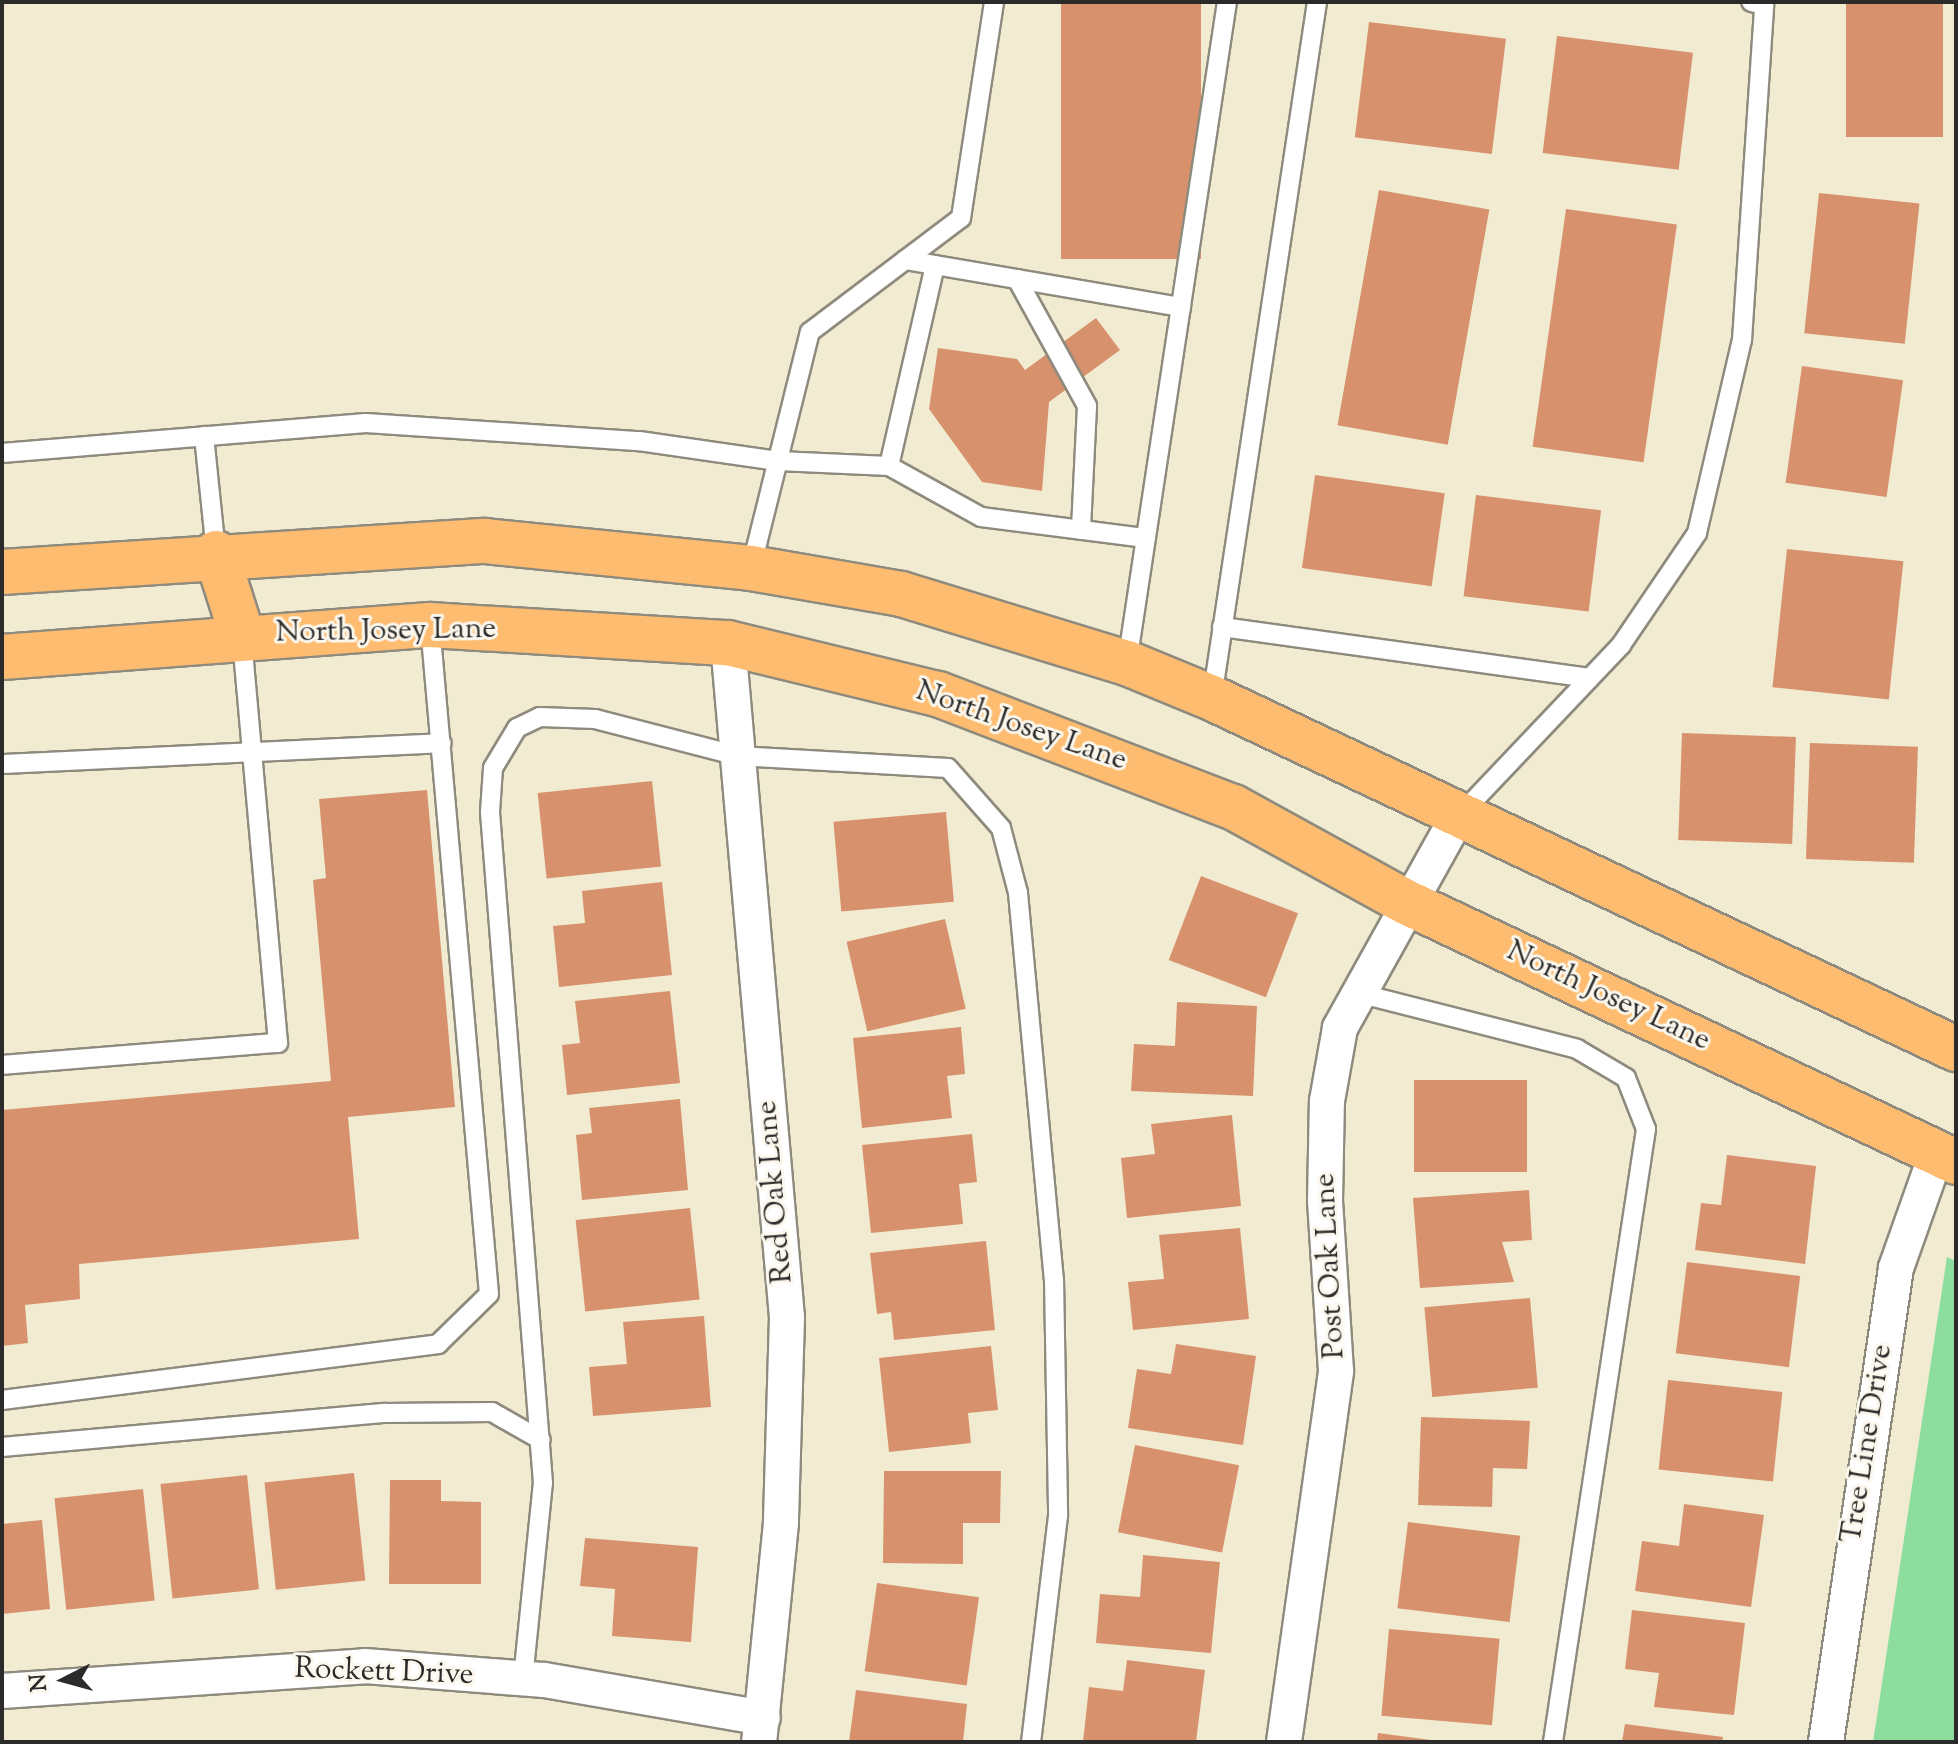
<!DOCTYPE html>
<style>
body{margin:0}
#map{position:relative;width:1958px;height:1744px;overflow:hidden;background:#f1ebd2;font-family:"Sorts Mill Goudy",serif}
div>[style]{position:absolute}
.green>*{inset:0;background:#8dde9e}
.building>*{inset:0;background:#d7926d;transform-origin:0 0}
.roads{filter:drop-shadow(2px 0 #8e8b7e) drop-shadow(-2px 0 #8e8b7e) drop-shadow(0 2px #8e8b7e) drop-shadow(0 -2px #8e8b7e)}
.service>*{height:18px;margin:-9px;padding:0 9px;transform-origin:9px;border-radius:9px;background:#fff}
.minor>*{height:34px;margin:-17px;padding:0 17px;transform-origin:17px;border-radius:17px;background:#fff}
.primary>*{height:44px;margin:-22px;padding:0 22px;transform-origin:22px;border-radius:22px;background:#febc70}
span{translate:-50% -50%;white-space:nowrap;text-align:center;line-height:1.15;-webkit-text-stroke:6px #fbf7ec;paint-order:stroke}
.street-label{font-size:30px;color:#2b2b2b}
.frame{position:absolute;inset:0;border:4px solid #2b2b2b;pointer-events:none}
.north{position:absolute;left:24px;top:1640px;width:80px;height:80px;-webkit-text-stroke:6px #fbf7ec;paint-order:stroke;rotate:264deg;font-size:22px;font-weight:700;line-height:32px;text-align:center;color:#2b2b2b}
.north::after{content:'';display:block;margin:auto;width:28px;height:36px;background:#2b2b2b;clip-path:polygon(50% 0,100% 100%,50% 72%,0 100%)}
</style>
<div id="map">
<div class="green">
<div style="clip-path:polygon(1947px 1257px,1956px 1261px,1956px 1742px,1873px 1742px)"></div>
</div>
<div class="building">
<div style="left:1061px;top:2px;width:140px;height:257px"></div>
<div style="left:1846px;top:2px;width:97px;height:135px"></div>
<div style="left:1369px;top:22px;width:138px;height:116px;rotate:7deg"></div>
<div style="left:1557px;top:36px;width:137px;height:118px;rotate:7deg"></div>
<div style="left:1379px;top:190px;width:112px;height:239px;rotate:10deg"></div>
<div style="left:1819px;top:193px;width:101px;height:141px;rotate:6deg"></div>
<div style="left:1566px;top:209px;width:112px;height:240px;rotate:8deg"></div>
<div style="clip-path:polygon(1096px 318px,1120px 350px,1049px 402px,1042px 491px,982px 482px,929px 409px,938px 348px,1017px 359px,1025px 370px)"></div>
<div style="left:1802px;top:366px;width:102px;height:118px;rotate:8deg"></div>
<div style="left:1315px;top:475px;width:131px;height:94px;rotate:8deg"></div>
<div style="left:1476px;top:495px;width:126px;height:102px;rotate:7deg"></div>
<div style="left:1787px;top:549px;width:117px;height:139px;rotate:6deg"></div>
<div style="left:1682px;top:733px;width:114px;height:107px;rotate:2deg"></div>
<div style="left:1810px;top:743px;width:108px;height:116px;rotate:2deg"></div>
<div style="left:652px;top:781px;width:86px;height:115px;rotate:84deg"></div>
<div style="clip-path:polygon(427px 790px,455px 1107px,348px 1117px,359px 1239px,79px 1264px,80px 1299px,25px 1305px,28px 1343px,2px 1346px,2px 1110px,331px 1081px,313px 880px,326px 878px,319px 799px)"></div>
<div style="left:946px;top:812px;width:90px;height:113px;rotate:85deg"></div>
<div style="left:1201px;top:876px;width:104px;height:90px;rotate:21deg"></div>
<div style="clip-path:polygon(662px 882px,672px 975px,559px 987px,553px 926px,585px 923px,582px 891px)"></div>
<div style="left:945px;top:919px;width:92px;height:101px;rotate:77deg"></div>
<div style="clip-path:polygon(670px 991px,680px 1083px,567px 1095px,562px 1045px,580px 1043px,575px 1001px)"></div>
<div style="clip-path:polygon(1177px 1002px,1257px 1006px,1253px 1096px,1131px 1091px,1134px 1044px,1175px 1046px)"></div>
<div style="clip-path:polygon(961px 1027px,965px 1074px,947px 1076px,952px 1118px,862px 1128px,853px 1038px)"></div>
<div style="left:1527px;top:1080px;width:92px;height:113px;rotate:90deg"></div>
<div style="clip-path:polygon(680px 1099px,688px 1190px,582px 1200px,576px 1135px,592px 1133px,589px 1108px)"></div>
<div style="clip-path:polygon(1232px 1115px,1241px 1206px,1127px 1218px,1121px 1158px,1155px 1154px,1151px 1124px)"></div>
<div style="clip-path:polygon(972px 1134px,977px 1182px,959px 1184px,963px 1224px,871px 1233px,862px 1145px)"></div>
<div style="clip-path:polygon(1727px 1155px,1816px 1166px,1805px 1264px,1695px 1250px,1701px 1203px,1721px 1205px)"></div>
<div style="clip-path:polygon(1529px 1190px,1532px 1240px,1502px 1242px,1514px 1282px,1420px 1288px,1413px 1198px)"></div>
<div style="left:690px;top:1208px;width:92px;height:115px;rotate:84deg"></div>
<div style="clip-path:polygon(1240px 1228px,1249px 1319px,1133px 1330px,1128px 1282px,1164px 1279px,1159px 1235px)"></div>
<div style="clip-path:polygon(986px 1241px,995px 1330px,894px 1340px,891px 1312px,877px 1314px,870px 1253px)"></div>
<div style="left:1687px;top:1262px;width:114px;height:92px;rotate:7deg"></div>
<div style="left:1530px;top:1298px;width:90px;height:106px;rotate:85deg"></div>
<div style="clip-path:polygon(704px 1316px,711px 1407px,593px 1416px,589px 1367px,627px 1364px,623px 1322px)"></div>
<div style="clip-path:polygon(1176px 1344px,1256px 1356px,1243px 1445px,1128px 1428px,1137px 1369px,1171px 1374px)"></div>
<div style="clip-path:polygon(991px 1346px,998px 1410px,968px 1413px,971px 1443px,889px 1452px,879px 1358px)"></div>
<div style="left:1668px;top:1380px;width:115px;height:90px;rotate:6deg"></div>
<div style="clip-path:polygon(1421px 1417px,1530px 1421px,1527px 1469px,1493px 1468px,1492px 1507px,1418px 1505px)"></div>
<div style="left:1135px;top:1445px;width:106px;height:89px;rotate:11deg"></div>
<div style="clip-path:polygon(884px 1471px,1001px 1471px,1000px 1523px,963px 1523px,963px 1564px,883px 1563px)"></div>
<div style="left:354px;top:1473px;width:108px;height:90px;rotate:84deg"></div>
<div style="left:247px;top:1475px;width:115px;height:87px;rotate:84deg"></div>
<div style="clip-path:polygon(390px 1480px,441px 1480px,441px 1501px,481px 1502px,481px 1584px,389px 1584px)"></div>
<div style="left:143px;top:1489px;width:112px;height:89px;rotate:84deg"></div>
<div style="clip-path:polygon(1684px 1504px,1764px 1515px,1751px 1607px,1635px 1591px,1642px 1541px,1679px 1546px)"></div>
<div style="clip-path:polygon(42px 1520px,50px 1609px,2px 1614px,2px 1524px)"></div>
<div style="left:1408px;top:1522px;width:113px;height:87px;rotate:7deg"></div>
<div style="clip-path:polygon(585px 1538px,698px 1547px,691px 1642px,612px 1636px,615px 1589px,580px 1586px)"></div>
<div style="clip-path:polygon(1143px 1555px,1220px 1562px,1211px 1653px,1096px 1643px,1100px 1594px,1140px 1597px)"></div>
<div style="left:877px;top:1583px;width:103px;height:89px;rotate:8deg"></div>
<div style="clip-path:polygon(1632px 1610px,1745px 1623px,1734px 1715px,1654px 1707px,1659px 1673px,1625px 1669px)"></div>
<div style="left:1389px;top:1629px;width:111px;height:87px;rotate:5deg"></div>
<div style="clip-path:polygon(1127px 1660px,1205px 1670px,1196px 1742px,1083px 1742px,1089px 1687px,1123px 1691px)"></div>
<div style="clip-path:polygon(856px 1690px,967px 1704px,963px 1742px,849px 1742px)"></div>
<div style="clip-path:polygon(1625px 1724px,1723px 1737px,1722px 1742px,1622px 1742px)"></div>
<div style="clip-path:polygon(1378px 1733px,1431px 1740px,1431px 1742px,1377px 1742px)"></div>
</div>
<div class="roads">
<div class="service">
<div style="left:905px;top:260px;width:280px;rotate:9.7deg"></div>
<div style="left:1017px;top:279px;width:145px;rotate:61.1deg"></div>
<div style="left:1087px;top:406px;width:124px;rotate:92.8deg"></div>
<div style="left:204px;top:436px;width:118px;rotate:84.1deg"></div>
<div style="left:2px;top:453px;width:365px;rotate:-4.7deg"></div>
<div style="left:366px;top:423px;width:274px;rotate:3.8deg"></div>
<div style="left:639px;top:441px;width:140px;rotate:8.2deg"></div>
<div style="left:778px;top:461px;width:111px;rotate:2.6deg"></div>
<div style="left:889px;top:466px;width:105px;rotate:29deg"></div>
<div style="left:981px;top:517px;width:166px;rotate:7.3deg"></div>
<div style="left:889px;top:466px;width:206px;rotate:-77.1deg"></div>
<div style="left:751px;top:568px;width:243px;rotate:-76deg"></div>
<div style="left:810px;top:332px;width:189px;rotate:-37.1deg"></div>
<div style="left:961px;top:218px;width:219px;rotate:-81.3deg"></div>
<div style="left:1222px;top:627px;width:371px;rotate:7.9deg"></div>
<div style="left:1127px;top:663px;width:669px;rotate:-81.4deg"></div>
<div style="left:1212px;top:698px;width:704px;rotate:-81.42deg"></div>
<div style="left:2px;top:764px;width:440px;rotate:-2.7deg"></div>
<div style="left:1459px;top:816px;width:236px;rotate:-46.5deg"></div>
<div style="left:1621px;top:645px;width:135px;rotate:-55.8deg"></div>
<div style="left:1697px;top:533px;width:198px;rotate:-76.9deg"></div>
<div style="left:1742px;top:340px;width:336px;rotate:-86.2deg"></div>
<div style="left:1764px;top:5px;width:13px;rotate:-167deg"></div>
<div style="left:1358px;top:993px;width:226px;rotate:14.3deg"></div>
<div style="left:1577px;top:1049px;width:57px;rotate:30.6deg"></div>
<div style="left:1626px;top:1078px;width:55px;rotate:68.6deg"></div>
<div style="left:1646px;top:1129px;width:620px;rotate:98.63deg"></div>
<div style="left:2px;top:1065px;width:277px;rotate:-4.6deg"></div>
<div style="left:278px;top:1043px;width:407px;rotate:-95.1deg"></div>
<div style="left:2px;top:1400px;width:440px;rotate:-7.3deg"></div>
<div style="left:438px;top:1344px;width:71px;rotate:-44.4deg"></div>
<div style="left:489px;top:1294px;width:672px;rotate:-95.04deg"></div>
<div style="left:2px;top:1447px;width:385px;rotate:-5.1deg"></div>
<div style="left:385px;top:1413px;width:107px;rotate:-0.5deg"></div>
<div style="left:492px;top:1412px;width:56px;rotate:29.7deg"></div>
<div style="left:523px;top:1679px;width:197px;rotate:-84.2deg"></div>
<div style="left:543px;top:1483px;width:673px;rotate:-94.52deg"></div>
<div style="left:490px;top:812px;width:44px;rotate:-86.1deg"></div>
<div style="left:493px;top:768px;width:47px;rotate:-59deg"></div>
<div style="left:517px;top:728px;width:25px;rotate:-26deg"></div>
<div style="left:540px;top:717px;width:55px;rotate:2.1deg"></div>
<div style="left:595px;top:719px;width:148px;rotate:14.5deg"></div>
<div style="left:738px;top:756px;width:210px;rotate:3.3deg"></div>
<div style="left:948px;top:768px;width:80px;rotate:48.5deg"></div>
<div style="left:1001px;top:828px;width:67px;rotate:75.3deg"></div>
<div style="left:1018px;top:893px;width:388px;rotate:84.7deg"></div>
<div style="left:1054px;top:1279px;width:237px;rotate:89deg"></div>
<div style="left:1058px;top:1516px;width:228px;rotate:96.8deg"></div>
</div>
<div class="minor">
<div style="left:728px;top:643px;width:677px;rotate:85deg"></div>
<div style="left:787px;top:1317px;width:206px;rotate:91.7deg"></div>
<div style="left:781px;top:1523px;width:220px;rotate:95.7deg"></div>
<div style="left:2px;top:1691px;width:364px;rotate:-3.9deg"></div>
<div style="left:365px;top:1666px;width:180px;rotate:4.5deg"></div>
<div style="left:544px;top:1680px;width:222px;rotate:9.8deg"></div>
<div style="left:1284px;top:1742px;width:375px;rotate:-82deg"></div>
<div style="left:1336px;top:1371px;width:170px;rotate:-93.7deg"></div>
<div style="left:1325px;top:1201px;width:100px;rotate:-88.9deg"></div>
<div style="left:1327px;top:1101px;width:74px;rotate:-79.9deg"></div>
<div style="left:1340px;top:1028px;width:240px;rotate:-60.9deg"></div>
<div style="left:1826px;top:1742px;width:479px;rotate:-81.6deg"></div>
<div style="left:1896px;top:1268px;width:123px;rotate:-70.5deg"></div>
</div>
<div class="primary">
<div style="left:216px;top:553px;width:86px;rotate:72.4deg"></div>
<div style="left:2px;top:572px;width:484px;rotate:-3.7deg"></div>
<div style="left:485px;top:541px;width:267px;rotate:5.8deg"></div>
<div style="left:751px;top:568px;width:152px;rotate:9.8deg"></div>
<div style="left:901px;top:594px;width:236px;rotate:17deg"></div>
<div style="left:1127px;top:663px;width:92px;rotate:22.4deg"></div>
<div style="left:1212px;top:698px;width:823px;rotate:25.26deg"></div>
<div style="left:2px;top:657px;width:429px;rotate:-4.3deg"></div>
<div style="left:430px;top:625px;width:299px;rotate:3.5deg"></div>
<div style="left:728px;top:643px;width:216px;rotate:13.7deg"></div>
<div style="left:938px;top:694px;width:316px;rotate:21deg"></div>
<div style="left:1233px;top:807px;width:197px;rotate:28.8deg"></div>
<div style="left:1406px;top:902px;width:608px;rotate:25.3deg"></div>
</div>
</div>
<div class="street-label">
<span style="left:386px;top:632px;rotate:-1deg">North Josey Lane</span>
<span style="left:1021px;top:727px;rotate:19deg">North Josey Lane</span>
<span style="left:1608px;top:997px;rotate:25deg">North Josey Lane</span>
<span style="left:776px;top:1192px;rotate:-95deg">Red Oak Lane</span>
<span style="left:1331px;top:1266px;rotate:-93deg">Post Oak Lane</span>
<span style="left:1868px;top:1444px;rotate:-81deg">Tree Line Drive</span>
<span style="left:384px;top:1673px;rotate:2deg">Rockett Drive</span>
</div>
<div class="frame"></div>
<div class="north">N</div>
</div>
